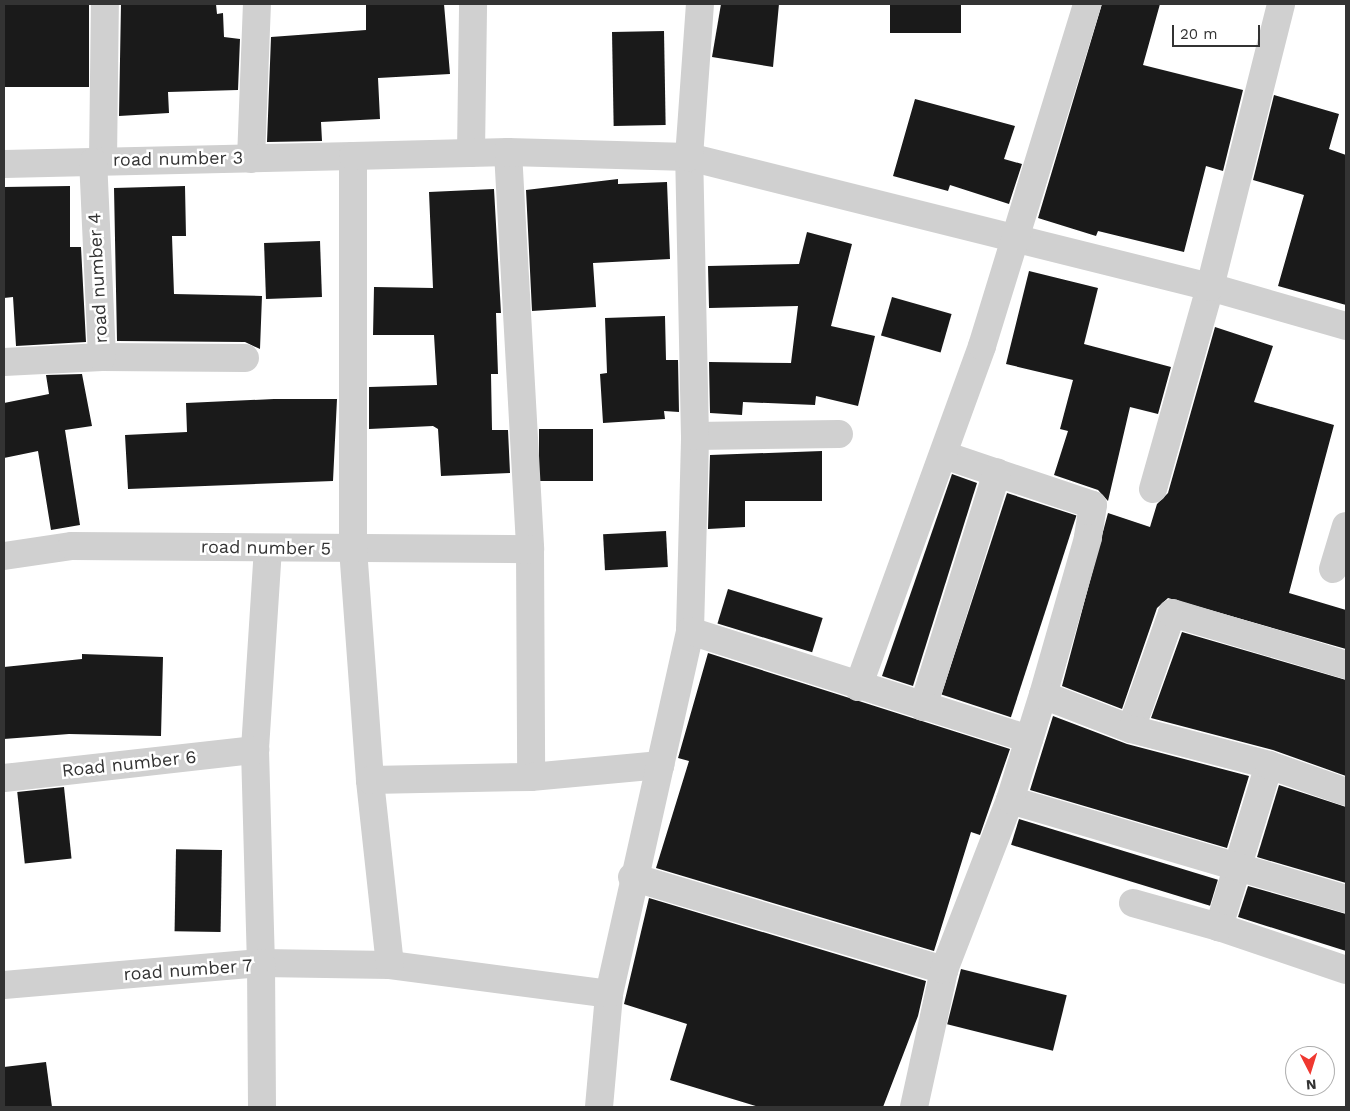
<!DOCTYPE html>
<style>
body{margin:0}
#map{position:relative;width:1350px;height:1111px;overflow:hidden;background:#fff;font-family:"Work Sans",sans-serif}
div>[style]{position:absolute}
.building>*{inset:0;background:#1a1a1a;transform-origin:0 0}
.street>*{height:28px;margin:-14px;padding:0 14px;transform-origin:14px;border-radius:14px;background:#d0d0d0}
span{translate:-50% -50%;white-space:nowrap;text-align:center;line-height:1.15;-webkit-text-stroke:5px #fff;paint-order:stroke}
.street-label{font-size:18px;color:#333}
.frame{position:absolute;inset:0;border:5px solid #333;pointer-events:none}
.north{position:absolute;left:1285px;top:1046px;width:50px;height:50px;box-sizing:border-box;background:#fff;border:1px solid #adadad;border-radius:50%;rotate:175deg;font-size:14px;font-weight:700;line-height:20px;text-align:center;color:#333}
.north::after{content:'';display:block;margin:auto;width:18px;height:22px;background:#ef3830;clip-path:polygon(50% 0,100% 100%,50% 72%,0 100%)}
.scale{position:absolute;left:1172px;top:25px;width:88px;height:22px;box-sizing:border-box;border:2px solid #333;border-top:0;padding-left:6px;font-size:15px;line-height:18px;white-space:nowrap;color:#333;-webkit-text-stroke:4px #fff;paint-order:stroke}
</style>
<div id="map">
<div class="building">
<div style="left:4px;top:4px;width:85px;height:83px"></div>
<div style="clip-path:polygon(121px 4px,216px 4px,217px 14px,223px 13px,224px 37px,240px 39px,238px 90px,168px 92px,169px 113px,119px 116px)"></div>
<div style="clip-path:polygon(366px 4px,444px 4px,450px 74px,378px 78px,380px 119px,321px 122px,322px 141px,267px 142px,271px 37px,366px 30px)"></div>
<div style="clip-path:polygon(721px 4px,779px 4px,773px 67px,712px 57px)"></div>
<div style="left:890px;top:4px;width:71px;height:29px"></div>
<div style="clip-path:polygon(1102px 4px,1160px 4px,1143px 65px,1243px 90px,1223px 171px,1206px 166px,1184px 252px,1098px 231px,1096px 236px,1038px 218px)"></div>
<div style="left:664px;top:31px;width:94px;height:52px;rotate:89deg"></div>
<div style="clip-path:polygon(1274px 95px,1339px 114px,1329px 149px,1346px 155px,1346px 305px,1278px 286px,1304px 195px,1253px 180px)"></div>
<div style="clip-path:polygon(915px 99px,1015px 126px,1004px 159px,1022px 164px,1009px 204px,950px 185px,948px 191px,893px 176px)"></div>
<div style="clip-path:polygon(618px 179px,618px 184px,667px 182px,670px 259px,593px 263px,596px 307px,532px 311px,526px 190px)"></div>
<div style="clip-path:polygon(70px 186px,70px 247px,81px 247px,86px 342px,16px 346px,13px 297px,4px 298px,4px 187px)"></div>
<div style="clip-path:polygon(185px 186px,186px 236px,172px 236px,174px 294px,262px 296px,260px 349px,245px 342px,117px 341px,114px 188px)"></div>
<div style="clip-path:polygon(494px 189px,501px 313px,496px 313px,498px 374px,491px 374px,492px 430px,508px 430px,510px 473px,441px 476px,438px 429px,433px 426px,369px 429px,369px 387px,437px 385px,434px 335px,373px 335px,374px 287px,433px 288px,429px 192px)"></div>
<div style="clip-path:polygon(807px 232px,852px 244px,831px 326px,875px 336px,858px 406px,816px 396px,815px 405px,743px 402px,742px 415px,710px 413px,709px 362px,791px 363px,798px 306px,709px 308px,708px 266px,799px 264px)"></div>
<div style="left:320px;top:241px;width:56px;height:56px;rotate:88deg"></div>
<div style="clip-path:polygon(1029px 271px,1098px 288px,1084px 344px,1171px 367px,1158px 414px,1130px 407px,1108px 501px,1098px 490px,1054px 475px,1068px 431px,1060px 429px,1073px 380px,1006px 364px)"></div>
<div style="left:892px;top:297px;width:62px;height:40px;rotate:16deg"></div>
<div style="clip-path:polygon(665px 316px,666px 360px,678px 360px,679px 412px,664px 411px,665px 419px,603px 423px,600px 374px,607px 373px,605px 318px)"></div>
<div style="clip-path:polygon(1215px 327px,1273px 346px,1254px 402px,1334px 425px,1289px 593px,1346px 610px,1346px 649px,1168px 598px,1157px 608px,1122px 709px,1062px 686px,1108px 513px,1150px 527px,1157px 504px,1168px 493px)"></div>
<div style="clip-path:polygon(82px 374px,92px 426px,65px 430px,80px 525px,51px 530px,38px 451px,4px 458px,4px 403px,49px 394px,46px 375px)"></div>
<div style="clip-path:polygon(274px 399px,337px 399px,333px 481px,128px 489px,125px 435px,187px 432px,186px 403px)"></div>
<div style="left:593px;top:429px;width:52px;height:54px;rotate:90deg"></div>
<div style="clip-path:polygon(822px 451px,822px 501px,745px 501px,745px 527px,708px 529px,710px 455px)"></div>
<div style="clip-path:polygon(952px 474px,977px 483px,913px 686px,882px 676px)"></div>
<div style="left:1007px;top:493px;width:73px;height:212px;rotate:18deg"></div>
<div style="left:666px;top:531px;width:36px;height:63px;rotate:87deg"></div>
<div style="left:728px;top:589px;width:99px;height:36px;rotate:17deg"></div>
<div style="clip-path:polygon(1182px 632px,1346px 680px,1346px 776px,1273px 750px,1151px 718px)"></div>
<div style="clip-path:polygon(708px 653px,1010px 749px,980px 835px,971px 832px,934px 951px,656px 868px,689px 761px,678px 758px)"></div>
<div style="clip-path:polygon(82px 654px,163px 657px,161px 736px,69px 734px,4px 739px,4px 667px,82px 659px)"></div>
<div style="clip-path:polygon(1053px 716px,1127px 744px,1249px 776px,1227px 848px,1030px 790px)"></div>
<div style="clip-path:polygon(1279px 785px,1346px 807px,1346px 883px,1257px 857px)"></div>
<div style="left:64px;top:787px;width:72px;height:47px;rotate:84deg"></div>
<div style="left:1019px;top:819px;width:208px;height:27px;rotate:17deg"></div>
<div style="left:222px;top:850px;width:82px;height:46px;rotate:91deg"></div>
<div style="clip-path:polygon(1248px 886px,1346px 914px,1346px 951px,1238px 917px)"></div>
<div style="clip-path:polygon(649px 898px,926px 981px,918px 1016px,883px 1107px,759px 1107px,670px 1080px,687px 1024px,624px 1004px)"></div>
<div style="left:961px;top:969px;width:109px;height:57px;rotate:14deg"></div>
<div style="clip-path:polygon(46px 1062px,52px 1107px,4px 1107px,4px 1067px)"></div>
</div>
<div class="street">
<div style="left:508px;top:152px;width:398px;rotate:86.8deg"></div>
<div style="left:530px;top:549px;width:228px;rotate:89.7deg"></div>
<div style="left:471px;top:153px;width:149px;rotate:-89.2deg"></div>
<div style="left:251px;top:159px;width:155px;rotate:-87.8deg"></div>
<div style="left:103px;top:160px;width:156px;rotate:-89.3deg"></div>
<div style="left:4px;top:164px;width:349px;rotate:-1.3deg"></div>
<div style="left:102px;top:357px;width:143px;rotate:0.4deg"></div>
<div style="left:4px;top:362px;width:98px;rotate:-2.9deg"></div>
<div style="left:102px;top:357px;width:195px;rotate:-92.6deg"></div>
<div style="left:695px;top:436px;width:144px;rotate:-0.8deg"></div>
<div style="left:944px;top:455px;width:157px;rotate:18.6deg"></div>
<div style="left:1093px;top:505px;width:33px;rotate:99deg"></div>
<div style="left:1088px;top:538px;width:163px;rotate:106deg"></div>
<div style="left:1153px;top:489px;width:210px;rotate:-74.2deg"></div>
<div style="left:1210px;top:287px;width:141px;rotate:16deg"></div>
<div style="left:268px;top:548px;width:202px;rotate:93.7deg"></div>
<div style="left:255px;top:750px;width:213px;rotate:88.4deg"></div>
<div style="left:261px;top:963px;width:129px;rotate:0.9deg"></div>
<div style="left:390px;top:965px;width:221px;rotate:7.5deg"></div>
<div style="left:4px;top:556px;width:69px;rotate:-8.4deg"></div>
<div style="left:72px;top:546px;width:458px;rotate:0.4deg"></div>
<div style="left:1333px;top:569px;width:45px;rotate:-73.2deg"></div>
<div style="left:690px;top:631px;width:195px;rotate:-88.5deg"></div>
<div style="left:695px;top:436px;width:279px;rotate:-91.2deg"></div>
<div style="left:689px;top:157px;width:537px;rotate:14.01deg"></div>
<div style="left:1210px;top:287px;width:292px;rotate:-75.9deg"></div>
<div style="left:858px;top:687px;width:363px;rotate:-70deg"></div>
<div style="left:982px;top:346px;width:358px;rotate:-72.9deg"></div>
<div style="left:923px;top:707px;width:246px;rotate:-72.5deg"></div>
<div style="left:1131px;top:729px;width:123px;rotate:-70.5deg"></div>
<div style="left:1172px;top:613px;width:182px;rotate:16.6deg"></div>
<div style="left:1269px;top:765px;width:170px;rotate:107.2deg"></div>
<div style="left:1219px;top:927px;width:134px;rotate:18.7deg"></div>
<div style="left:4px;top:778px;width:253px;rotate:-6.4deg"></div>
<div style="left:370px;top:780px;width:232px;rotate:-94.2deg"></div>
<div style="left:353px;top:549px;width:393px;rotate:-90deg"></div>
<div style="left:353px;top:156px;width:155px;rotate:-1.5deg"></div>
<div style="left:508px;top:152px;width:181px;rotate:1.6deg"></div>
<div style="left:689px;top:157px;width:153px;rotate:-85.9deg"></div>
<div style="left:1010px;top:800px;width:350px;rotate:16.4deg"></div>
<div style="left:632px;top:877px;width:326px;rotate:16.6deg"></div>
<div style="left:1133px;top:903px;width:89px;rotate:15.6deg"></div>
<div style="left:390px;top:965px;width:186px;rotate:-96.2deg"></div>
<div style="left:370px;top:780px;width:161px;rotate:-1.1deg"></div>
<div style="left:531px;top:777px;width:130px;rotate:-5.3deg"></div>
<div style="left:4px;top:985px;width:258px;rotate:-4.9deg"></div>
<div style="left:261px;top:963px;width:144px;rotate:89.6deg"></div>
<div style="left:599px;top:1107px;width:113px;rotate:-84.9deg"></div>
<div style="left:609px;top:994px;width:372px;rotate:-77.4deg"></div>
<div style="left:690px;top:631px;width:356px;rotate:17.7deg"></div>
<div style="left:914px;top:1107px;width:140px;rotate:-77.6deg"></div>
<div style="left:944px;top:970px;width:182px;rotate:-68.8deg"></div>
<div style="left:1010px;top:800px;width:110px;rotate:-72.6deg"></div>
<div style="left:1043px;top:695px;width:94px;rotate:21.1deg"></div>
<div style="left:1131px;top:729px;width:143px;rotate:14.6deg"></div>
<div style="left:1269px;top:765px;width:82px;rotate:19.3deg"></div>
</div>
<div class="street-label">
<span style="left:178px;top:159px;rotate:-1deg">road number 3</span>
<span style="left:98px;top:278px;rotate:-93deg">road number 4</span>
<span style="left:266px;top:548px;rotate:1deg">road number 5</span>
<span style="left:129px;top:764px;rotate:-6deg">Road number 6</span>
<span style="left:188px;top:970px;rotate:-4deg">road number 7</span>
</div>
<div class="frame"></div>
<div class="north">N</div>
<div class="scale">20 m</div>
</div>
